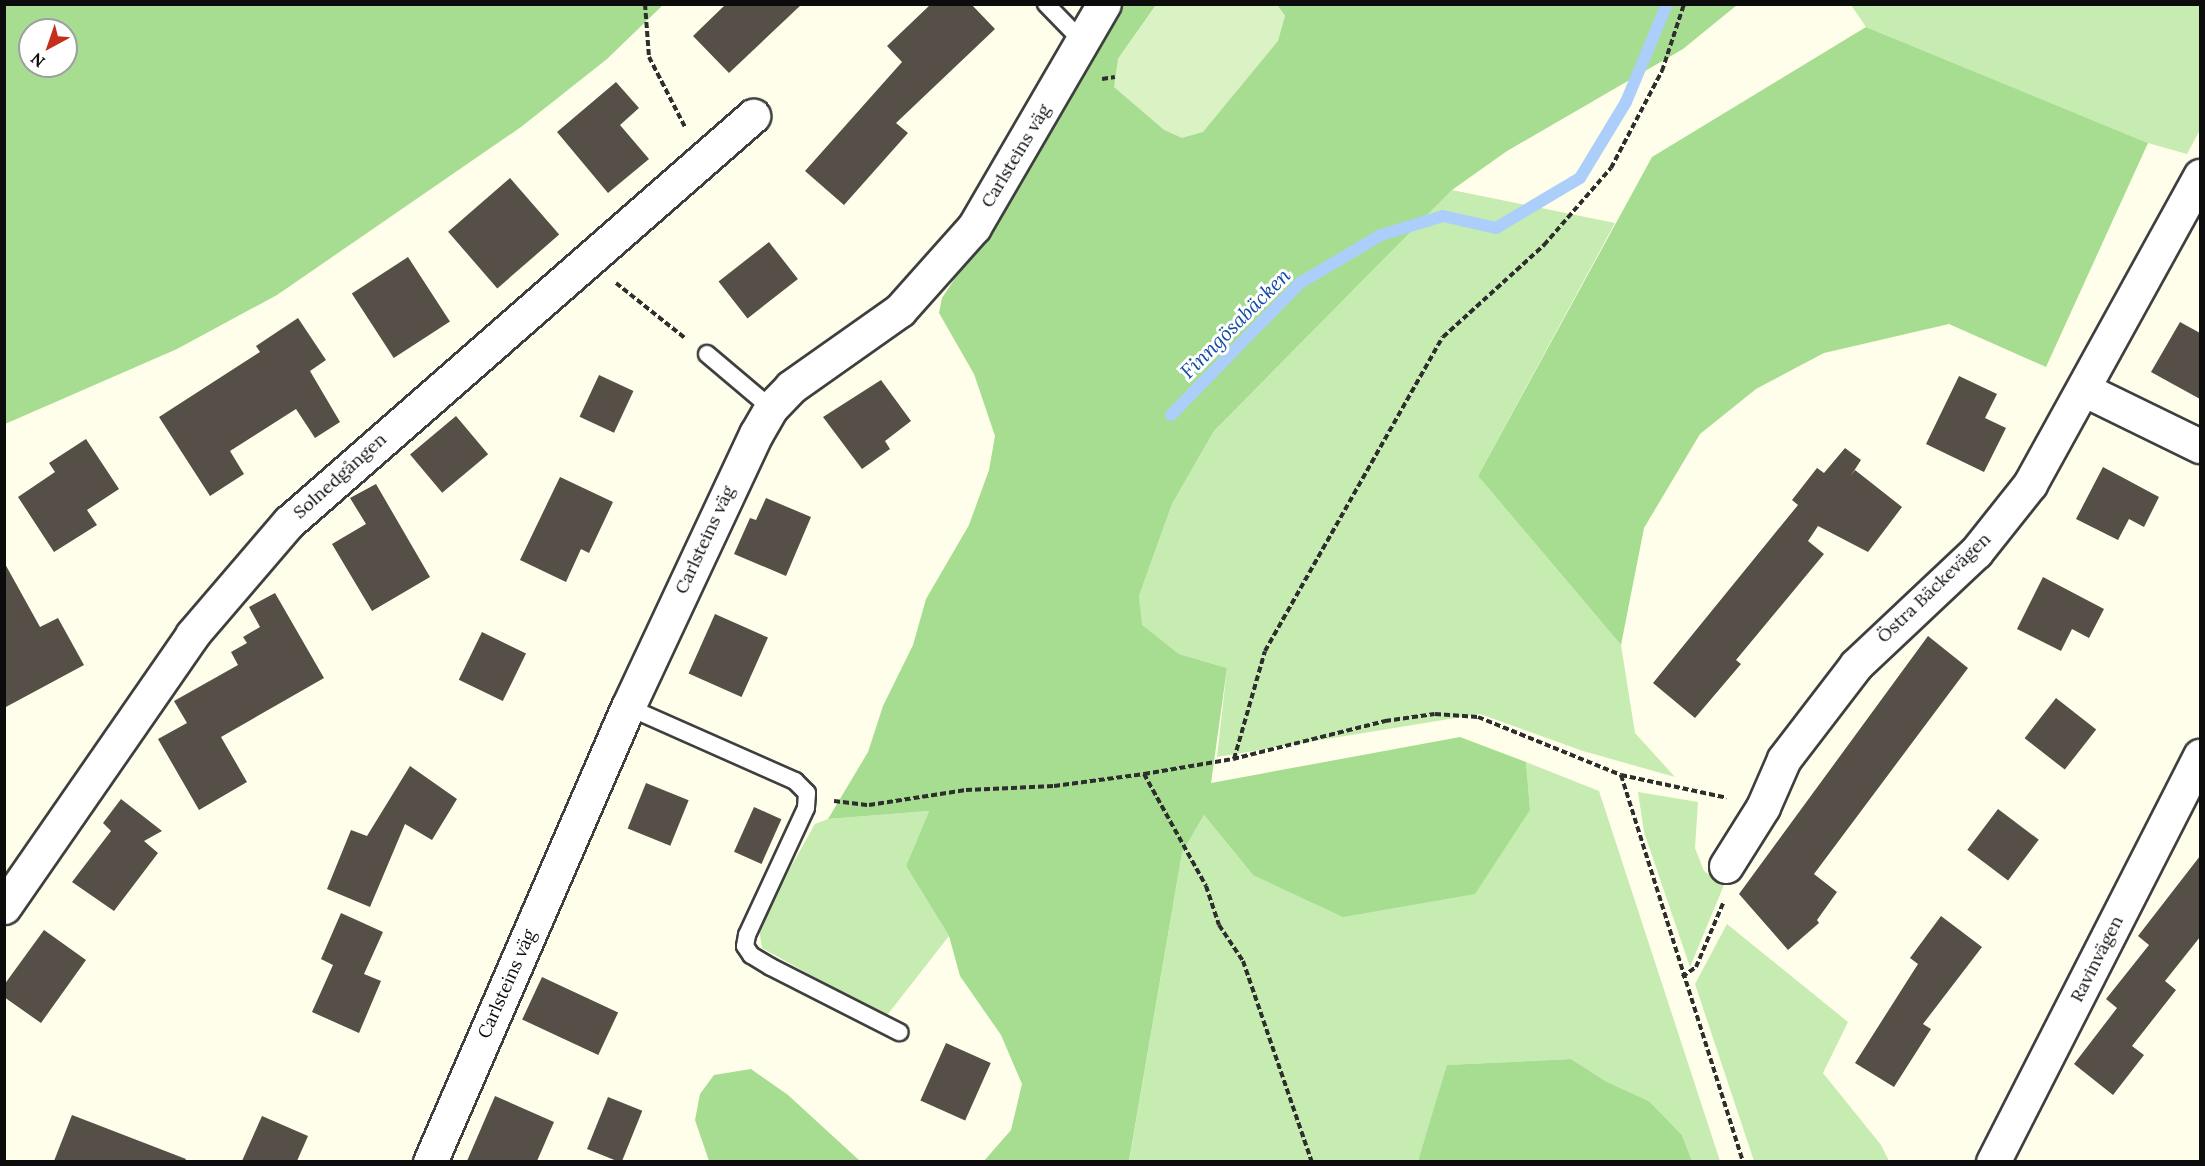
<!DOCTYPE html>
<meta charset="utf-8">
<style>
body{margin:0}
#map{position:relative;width:2205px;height:1166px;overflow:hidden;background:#fffeea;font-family:Lora,serif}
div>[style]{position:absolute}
.green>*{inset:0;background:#c6ecb2}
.forest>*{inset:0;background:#a6dd90}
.pitch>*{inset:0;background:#dbf2c4}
.stream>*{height:12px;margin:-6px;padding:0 6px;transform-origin:6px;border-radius:6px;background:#abcffa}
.building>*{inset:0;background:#554f47;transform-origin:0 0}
.path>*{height:4px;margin-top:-2px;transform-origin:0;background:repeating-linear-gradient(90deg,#2e2e2e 0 6px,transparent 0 9px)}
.roads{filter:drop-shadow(2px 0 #3f3f3f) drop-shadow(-2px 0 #3f3f3f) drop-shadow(0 2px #3f3f3f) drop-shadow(0 -2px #3f3f3f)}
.service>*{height:16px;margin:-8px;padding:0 8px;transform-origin:8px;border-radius:8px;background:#fff}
.minor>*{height:33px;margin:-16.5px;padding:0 16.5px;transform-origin:16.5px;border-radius:16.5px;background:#fff}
span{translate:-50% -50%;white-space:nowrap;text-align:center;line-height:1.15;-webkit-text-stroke:6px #fff;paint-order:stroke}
.street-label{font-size:18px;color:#0c0c0c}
.water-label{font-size:20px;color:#0e4aa4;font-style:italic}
.frame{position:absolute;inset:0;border:6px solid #0c0c0c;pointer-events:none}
.north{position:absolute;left:18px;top:18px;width:60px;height:60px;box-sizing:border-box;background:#fff;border:2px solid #9e9e9e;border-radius:50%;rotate:220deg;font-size:16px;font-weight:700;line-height:24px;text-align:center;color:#0c0c0c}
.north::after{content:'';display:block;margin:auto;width:21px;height:27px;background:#c42f1b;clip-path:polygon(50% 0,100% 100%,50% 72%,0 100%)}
</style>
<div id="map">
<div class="green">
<div style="clip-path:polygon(1851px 5px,2200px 5px,2200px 130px,2187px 154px,2148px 143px,1866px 27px)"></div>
<div style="clip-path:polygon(1452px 190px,1615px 223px,1478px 476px,1621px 645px,1635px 733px,1675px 777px,1583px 751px,1480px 714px,1217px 757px,1227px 668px,1179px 654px,1141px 625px,1139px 596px,1172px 504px,1214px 431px)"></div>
<div style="clip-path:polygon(1526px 762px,1599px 791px,1720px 1161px,1692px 1161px,1682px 1135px,1649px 1101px,1607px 1082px,1571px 1059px,1448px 1065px,1418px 1161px,1129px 1162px,1182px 853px,1204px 815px,1253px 875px,1530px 810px)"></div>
<div style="clip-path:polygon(1638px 792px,1698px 802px,1695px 848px,1704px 871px,1724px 885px,1690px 967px,1644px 832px)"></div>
<div style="clip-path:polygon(929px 811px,906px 866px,949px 936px,888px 1014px,879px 1013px,762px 948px,759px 928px,766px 911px,815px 824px,828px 819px)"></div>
<div style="clip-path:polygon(1727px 924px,1848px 1022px,1823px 1073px,1881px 1145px,1889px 1161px,1754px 1161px,1695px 984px)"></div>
</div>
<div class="forest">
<div style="clip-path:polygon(evenodd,4px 5px,5px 4px,663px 5px,607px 59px,521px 127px,277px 295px,177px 349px,5px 424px,4px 5px,30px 30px,66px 30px,66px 66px,30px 66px,30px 30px)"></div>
<div style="clip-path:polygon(1115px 5px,1156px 5px,1118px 59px,1285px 16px,1277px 5px,1737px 5px,1683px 49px,1507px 151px,1452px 190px,1214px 431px,1172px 504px,1139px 596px,1142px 625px,1179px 654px,1227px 668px,1211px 783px,1460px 737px,1526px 762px,1530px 810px,1475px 894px,1343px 917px,1253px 875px,1204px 815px,1182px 853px,1129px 1161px,984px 1161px,1011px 1130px,1022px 1084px,1001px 1035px,960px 976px,949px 936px,906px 866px,929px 811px,828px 819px,868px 752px,883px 706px,913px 645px,926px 599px,969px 525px,989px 470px,995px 436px,974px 374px,939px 313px,942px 298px,981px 239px)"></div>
<div style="clip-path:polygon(1866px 27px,2148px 143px,2046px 367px,1949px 324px,1824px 353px,1756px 389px,1700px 434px,1644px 528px,1621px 645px,1478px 476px,1652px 157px)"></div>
<div style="clip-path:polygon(1571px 1059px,1607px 1082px,1649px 1101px,1682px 1135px,1692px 1161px,1418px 1161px,1447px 1065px)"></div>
<div style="clip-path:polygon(751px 1069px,788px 1095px,860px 1161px,709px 1161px,695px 1120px,700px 1094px,714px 1075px)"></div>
</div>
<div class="pitch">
<div style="clip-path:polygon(1156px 5px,1277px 5px,1285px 16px,1278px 41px,1203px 132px,1182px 138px,1164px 130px,1114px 87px,1118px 59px)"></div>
</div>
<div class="stream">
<div style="left:1171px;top:415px;width:185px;rotate:-45.7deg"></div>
<div style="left:1300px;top:283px;width:94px;rotate:-30.7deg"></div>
<div style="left:1381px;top:235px;width:65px;rotate:-17deg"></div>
<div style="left:1443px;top:216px;width:54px;rotate:12.8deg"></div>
<div style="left:1496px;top:228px;width:98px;rotate:-30.8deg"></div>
<div style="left:1580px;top:178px;width:89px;rotate:-58.8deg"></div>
<div style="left:1626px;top:102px;width:106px;rotate:-67.3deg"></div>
</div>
<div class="building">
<div style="clip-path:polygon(726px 4px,802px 4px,729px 73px,693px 36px)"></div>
<div style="clip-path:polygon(931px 4px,971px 4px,995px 29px,896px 123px,908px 133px,844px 205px,805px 171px,902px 62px,887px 46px)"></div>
<div style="clip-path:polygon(616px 82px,639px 108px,620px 125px,649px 159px,608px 193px,557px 132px)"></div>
<div style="left:510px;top:178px;width:75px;height:82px;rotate:49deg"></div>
<div style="left:769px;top:242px;width:47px;height:64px;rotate:52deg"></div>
<div style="left:408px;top:257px;width:77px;height:67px;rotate:57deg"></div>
<div style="clip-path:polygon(298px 318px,326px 360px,310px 371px,340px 422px,315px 438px,296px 409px,230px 451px,244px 474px,210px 496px,159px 417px,260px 352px,256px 346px)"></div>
<div style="clip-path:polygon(2180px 322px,2200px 333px,2200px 399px,2151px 372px)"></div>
<div style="left:599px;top:375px;width:38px;height:46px;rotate:25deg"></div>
<div style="clip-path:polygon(1959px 376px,1997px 394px,1985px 418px,2006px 428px,1984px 472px,1926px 444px)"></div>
<div style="clip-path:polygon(881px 380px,911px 421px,885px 441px,890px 449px,862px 469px,823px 417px)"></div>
<div style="left:456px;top:416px;width:50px;height:60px;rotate:50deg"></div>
<div style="clip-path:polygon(86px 439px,119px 489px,87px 510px,97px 525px,54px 552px,18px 497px,55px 472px,49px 463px)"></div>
<div style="clip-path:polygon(1845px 448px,1861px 460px,1850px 477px,1855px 470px,1902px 507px,1868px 552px,1818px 526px,1808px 541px,1824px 554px,1736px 660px,1741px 664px,1695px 718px,1653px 683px,1798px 505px,1792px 500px,1817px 468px,1824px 473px)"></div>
<div style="clip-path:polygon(2103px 467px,2159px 497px,2144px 527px,2129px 519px,2118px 540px,2076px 519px)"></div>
<div style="clip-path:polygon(560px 477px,613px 502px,589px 553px,581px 549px,566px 582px,520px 560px)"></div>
<div style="clip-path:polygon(376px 484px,430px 577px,372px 611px,332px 544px,366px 524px,350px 498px)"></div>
<div style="clip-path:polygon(766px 498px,811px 517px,786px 576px,734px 554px,750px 518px,756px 520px)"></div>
<div style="clip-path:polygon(4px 562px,40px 627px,58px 618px,84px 665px,4px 708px)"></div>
<div style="clip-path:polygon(2043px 577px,2104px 609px,2089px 638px,2072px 629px,2061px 651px,2017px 629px)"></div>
<div style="clip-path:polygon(275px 593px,324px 678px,221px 737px,247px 782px,199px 810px,158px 739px,187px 723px,174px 701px,238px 665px,231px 652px,247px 643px,243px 637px,260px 627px,249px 607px)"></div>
<div style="left:715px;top:614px;width:58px;height:65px;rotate:24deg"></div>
<div style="left:482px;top:632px;width:49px;height:53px;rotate:26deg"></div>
<div style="clip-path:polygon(1928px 636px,1968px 668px,1814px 874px,1837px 892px,1817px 920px,1819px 923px,1788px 950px,1739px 894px)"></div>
<div style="left:2056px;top:698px;width:51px;height:51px;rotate:38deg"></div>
<div style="clip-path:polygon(410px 766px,457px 799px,432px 840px,405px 824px,370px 907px,327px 889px,351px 830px,367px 836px)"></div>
<div style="left:646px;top:783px;width:46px;height:49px;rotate:22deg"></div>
<div style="clip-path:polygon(121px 799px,162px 831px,144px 841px,158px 853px,114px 911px,72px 882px,111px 831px,103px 823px)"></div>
<div style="left:754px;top:807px;width:30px;height:49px;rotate:24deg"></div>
<div style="left:1998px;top:809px;width:51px;height:51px;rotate:37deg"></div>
<div style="clip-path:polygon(2200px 856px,2200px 937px,2165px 981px,2176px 990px,2132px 1046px,2144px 1055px,2113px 1095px,2074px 1064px,2117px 1008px,2106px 999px,2149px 945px,2138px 936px)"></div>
<div style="clip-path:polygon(341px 913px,383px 932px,364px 974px,381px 981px,359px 1033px,312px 1012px,333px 965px,321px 959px)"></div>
<div style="clip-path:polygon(1941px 916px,1982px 947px,1923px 1024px,1931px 1029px,1894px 1087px,1855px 1063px,1918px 964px,1910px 958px)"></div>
<div style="clip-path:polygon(44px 930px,86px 960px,41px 1023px,4px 997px,4px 985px)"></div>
<div style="left:542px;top:977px;width:84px;height:47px;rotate:25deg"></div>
<div style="left:946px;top:1043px;width:49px;height:63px;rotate:24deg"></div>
<div style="clip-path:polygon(495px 1096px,554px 1122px,537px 1161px,467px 1161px)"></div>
<div style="left:608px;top:1097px;width:37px;height:56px;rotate:22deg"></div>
<div style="clip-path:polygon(72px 1115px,186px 1159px,185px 1161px,54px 1161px)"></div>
<div style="clip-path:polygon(262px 1116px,308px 1136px,297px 1161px,242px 1161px)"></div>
</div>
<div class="path">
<div style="left:645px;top:4px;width:53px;rotate:85.7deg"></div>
<div style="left:649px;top:57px;width:79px;rotate:62.8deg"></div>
<div style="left:1102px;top:79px;width:13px;rotate:-9deg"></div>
<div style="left:616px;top:283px;width:88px;rotate:38.6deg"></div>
<div style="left:1234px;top:759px;width:112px;rotate:-74deg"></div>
<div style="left:1265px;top:651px;width:361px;rotate:-60.5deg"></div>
<div style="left:1443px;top:337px;width:137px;rotate:-42.3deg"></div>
<div style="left:1544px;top:245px;width:102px;rotate:-49deg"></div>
<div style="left:1611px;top:168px;width:110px;rotate:-62.3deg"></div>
<div style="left:1662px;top:71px;width:71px;rotate:-71.8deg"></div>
<div style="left:1144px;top:774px;width:128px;rotate:61deg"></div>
<div style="left:1206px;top:886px;width:41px;rotate:71.6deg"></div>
<div style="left:1219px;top:925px;width:43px;rotate:56.3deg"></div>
<div style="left:1243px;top:961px;width:213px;rotate:71.1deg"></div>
<div style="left:1621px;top:775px;width:406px;rotate:72.5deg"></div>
<div style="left:834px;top:801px;width:35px;rotate:7deg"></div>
<div style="left:869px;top:805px;width:98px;rotate:-8.8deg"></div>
<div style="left:966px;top:790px;width:88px;rotate:-2.6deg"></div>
<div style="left:1054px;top:786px;width:91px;rotate:-7.6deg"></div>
<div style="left:1144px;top:774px;width:90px;rotate:-9.6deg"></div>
<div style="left:1233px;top:759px;width:157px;rotate:-14deg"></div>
<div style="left:1385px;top:721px;width:50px;rotate:-8deg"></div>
<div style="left:1435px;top:714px;width:43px;rotate:4deg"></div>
<div style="left:1478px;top:717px;width:154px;rotate:22.1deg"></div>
<div style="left:1621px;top:775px;width:108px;rotate:12.2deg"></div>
<div style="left:1682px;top:977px;width:17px;rotate:-36deg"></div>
<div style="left:1696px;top:967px;width:72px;rotate:-67deg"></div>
</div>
<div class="roads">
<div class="service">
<div style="left:1046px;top:4px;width:53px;rotate:45.8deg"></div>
<div style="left:707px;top:354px;width:84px;rotate:40.2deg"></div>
<div style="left:628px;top:707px;width:183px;rotate:23.9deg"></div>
<div style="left:795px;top:781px;width:17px;rotate:45deg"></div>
<div style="left:807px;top:793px;width:15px;rotate:94deg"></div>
<div style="left:806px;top:808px;width:140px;rotate:114.9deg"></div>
<div style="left:747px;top:935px;width:11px;rotate:100deg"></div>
<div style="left:745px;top:946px;width:11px;rotate:56deg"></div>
<div style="left:751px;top:955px;width:23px;rotate:31deg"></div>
<div style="left:771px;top:967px;width:144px;rotate:26.9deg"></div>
</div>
<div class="minor">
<div style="left:2085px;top:390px;width:128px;rotate:26deg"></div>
<div style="left:1726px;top:866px;width:70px;rotate:-57.9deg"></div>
<div style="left:1763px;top:807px;width:52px;rotate:-66.4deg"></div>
<div style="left:1784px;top:759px;width:118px;rotate:-52.5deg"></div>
<div style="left:1856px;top:665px;width:165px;rotate:-43.3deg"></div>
<div style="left:1976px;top:552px;width:87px;rotate:-51.5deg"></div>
<div style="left:2030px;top:484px;width:352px;rotate:-61.1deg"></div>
<div style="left:4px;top:907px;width:331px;rotate:-55.3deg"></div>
<div style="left:192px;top:635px;width:149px;rotate:-49.4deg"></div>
<div style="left:289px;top:522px;width:617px;rotate:-41.19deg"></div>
<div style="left:430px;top:1162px;width:496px;rotate:-66.5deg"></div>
<div style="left:628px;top:707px;width:302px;rotate:-64.9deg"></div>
<div style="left:756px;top:434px;width:30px;rotate:-60deg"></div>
<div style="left:771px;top:408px;width:29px;rotate:-46deg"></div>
<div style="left:791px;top:387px;width:133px;rotate:-35.2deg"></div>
<div style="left:900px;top:310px;width:111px;rotate:-48.3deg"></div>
<div style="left:974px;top:227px;width:258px;rotate:-59.8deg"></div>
<div style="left:1993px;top:1162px;width:456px;rotate:-63deg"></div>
</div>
</div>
<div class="street-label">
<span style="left:1016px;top:156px;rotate:-59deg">Carlsteins väg</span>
<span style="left:340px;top:476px;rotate:-42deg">Solnedgången</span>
<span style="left:705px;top:540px;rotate:-65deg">Carlsteins väg</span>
<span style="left:1934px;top:588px;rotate:-44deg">Östra Bäckevägen</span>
<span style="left:2097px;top:959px;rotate:-63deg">Ravinvägen</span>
<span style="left:507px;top:984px;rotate:-66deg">Carlsteins väg</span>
</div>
<div class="water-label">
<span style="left:1235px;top:323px;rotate:-45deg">Finngösabäcken</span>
</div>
<div class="frame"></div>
<div class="north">N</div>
</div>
